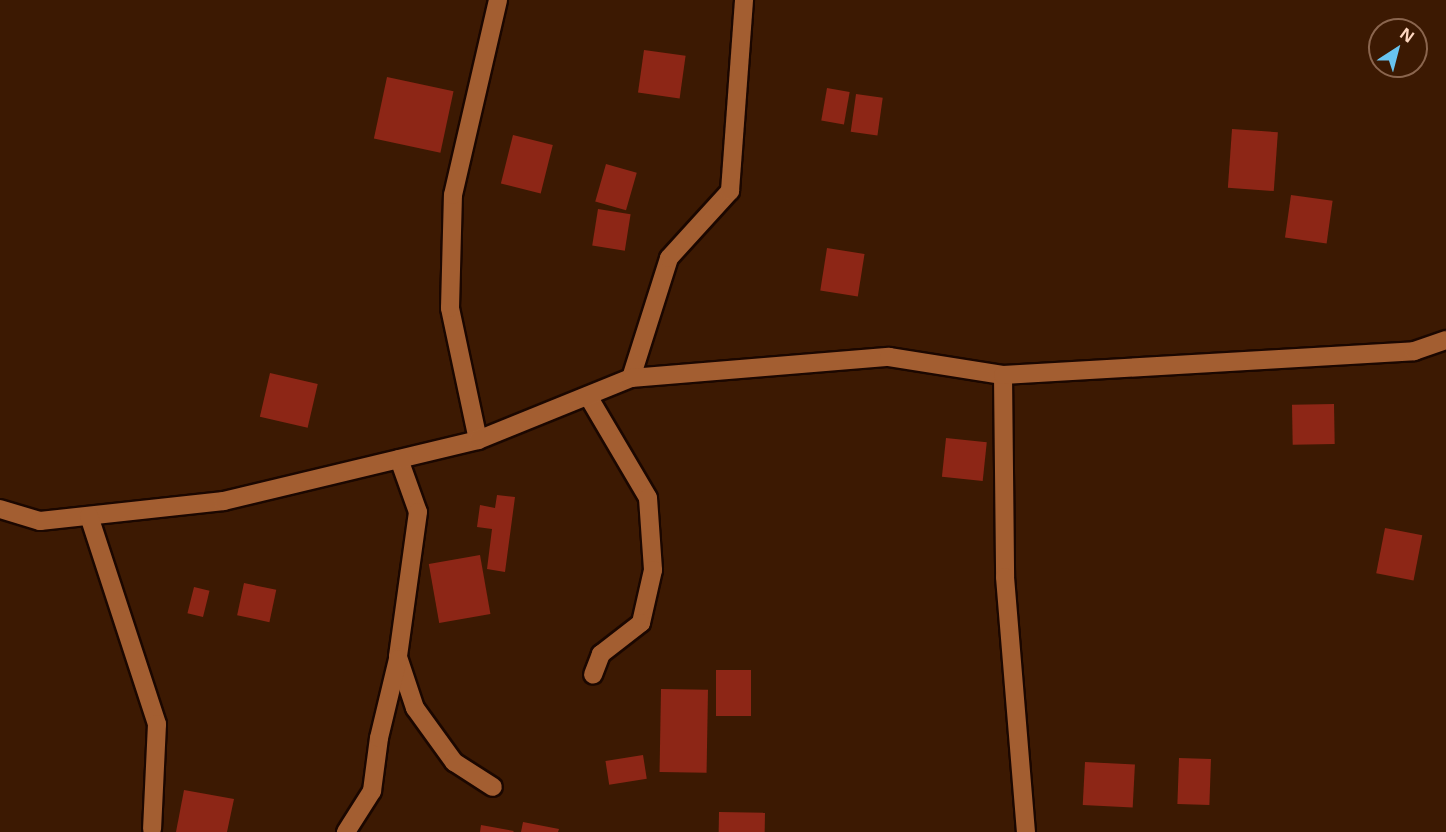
<!DOCTYPE html>
<style>
body{margin:0}
#map{position:relative;width:1446px;height:832px;overflow:hidden;background:#3c1902;font-family:"Open Sans",sans-serif}
div>[style]{position:absolute}
.building>*{inset:0;background:#8d2616;transform-origin:0 0}
.roads{filter:drop-shadow(2px 0 #1b0700) drop-shadow(-2px 0 #1b0700) drop-shadow(0 2px #1b0700) drop-shadow(0 -2px #1b0700)}
.minor>*{height:18px;margin:-9px;padding:0 9px;transform-origin:9px;border-radius:9px;background:#a35e31}
span{translate:-50% -50%;white-space:nowrap;text-align:center;line-height:1.15;-webkit-text-stroke:4.5px #3c1902;paint-order:stroke}
.north{position:absolute;left:1368px;top:18px;width:60px;height:60px;box-sizing:border-box;background:#3c1902;border:2px solid #8a654e;border-radius:50%;rotate:36deg;font-size:16px;font-weight:700;line-height:24px;text-align:center;color:#fed7c0}
.north::after{content:'';display:block;margin:auto;width:21px;height:27px;background:#68c4f0;clip-path:polygon(50% 0,100% 100%,50% 72%,0 100%)}
</style>
<div id="map">
<div class="building">
<div style="left:644px;top:50px;width:42px;height:43px;rotate:8deg"></div>
<div style="left:387px;top:77px;width:68px;height:63px;rotate:12deg"></div>
<div style="left:827px;top:88px;width:23px;height:33px;rotate:10deg"></div>
<div style="left:856px;top:94px;width:27px;height:38px;rotate:8deg"></div>
<div style="left:1232px;top:129px;width:46px;height:59px;rotate:4deg"></div>
<div style="left:513px;top:135px;width:41px;height:50px;rotate:14deg"></div>
<div style="left:606px;top:164px;width:32px;height:39px;rotate:16deg"></div>
<div style="left:1291px;top:195px;width:42px;height:43px;rotate:8deg"></div>
<div style="left:598px;top:209px;width:33px;height:37px;rotate:9deg"></div>
<div style="left:827px;top:248px;width:38px;height:43px;rotate:9deg"></div>
<div style="left:270px;top:373px;width:49px;height:45px;rotate:13deg"></div>
<div style="left:1334px;top:404px;width:40px;height:42px;rotate:89deg"></div>
<div style="left:946px;top:438px;width:41px;height:39px;rotate:6deg"></div>
<div style="clip-path:polygon(497px 495px,515px 497px,505px 572px,487px 569px,492px 529px,477px 527px,480px 505px,495px 508px)"></div>
<div style="left:1385px;top:528px;width:38px;height:46px;rotate:11deg"></div>
<div style="left:480px;top:555px;width:60px;height:52px;rotate:80deg"></div>
<div style="left:244px;top:583px;width:33px;height:33px;rotate:12deg"></div>
<div style="left:194px;top:587px;width:16px;height:27px;rotate:14deg"></div>
<div style="left:716px;top:670px;width:35px;height:46px"></div>
<div style="left:661px;top:689px;width:47px;height:83px;rotate:1deg"></div>
<div style="left:643px;top:755px;width:24px;height:38px;rotate:81deg"></div>
<div style="left:1179px;top:758px;width:32px;height:46px;rotate:2deg"></div>
<div style="left:1085px;top:762px;width:50px;height:43px;rotate:3deg"></div>
<div style="clip-path:polygon(184px 790px,234px 799px,227px 832px,176px 832px)"></div>
<div style="left:719px;top:812px;width:46px;height:20px;rotate:1deg"></div>
<div style="clip-path:polygon(523px 822px,559px 829px,558px 832px,521px 832px)"></div>
<div style="clip-path:polygon(481px 825px,514px 831px,513px 832px,480px 832px)"></div>
</div>
<div class="roads">
<div class="minor">
<div style="left:1003px;top:375px;width:202px;rotate:89.4deg"></div>
<div style="left:1005px;top:577px;width:256px;rotate:85.3deg"></div>
<div style="left:631px;top:378px;width:126px;rotate:-72.4deg"></div>
<div style="left:669px;top:258px;width:91px;rotate:-47.7deg"></div>
<div style="left:730px;top:191px;width:192px;rotate:-85.8deg"></div>
<div style="left:588px;top:396px;width:118px;rotate:59.5deg"></div>
<div style="left:648px;top:498px;width:72px;rotate:86deg"></div>
<div style="left:653px;top:570px;width:54px;rotate:102.8deg"></div>
<div style="left:641px;top:623px;width:51px;rotate:142.2deg"></div>
<div style="left:601px;top:654px;width:22px;rotate:111deg"></div>
<div style="left:478px;top:440px;width:135px;rotate:-102deg"></div>
<div style="left:450px;top:308px;width:113px;rotate:-88.5deg"></div>
<div style="left:453px;top:195px;width:200px;rotate:-77deg"></div>
<div style="left:399px;top:459px;width:56px;rotate:70.3deg"></div>
<div style="left:418px;top:512px;width:146px;rotate:97.9deg"></div>
<div style="left:398px;top:657px;width:54px;rotate:71.6deg"></div>
<div style="left:415px;top:708px;width:67px;rotate:54.2deg"></div>
<div style="left:454px;top:762px;width:46px;rotate:32.7deg"></div>
<div style="left:0;top:509px;width:42px;rotate:16.7deg"></div>
<div style="left:40px;top:521px;width:185px;rotate:-6.2deg"></div>
<div style="left:224px;top:501px;width:261px;rotate:-13.5deg"></div>
<div style="left:478px;top:440px;width:165px;rotate:-22.1deg"></div>
<div style="left:631px;top:378px;width:259px;rotate:-4.7deg"></div>
<div style="left:889px;top:357px;width:115px;rotate:9deg"></div>
<div style="left:1003px;top:375px;width:412px;rotate:-3.3deg"></div>
<div style="left:1414px;top:351px;width:34px;rotate:-19deg"></div>
<div style="left:89px;top:516px;width:219px;rotate:71.9deg"></div>
<div style="left:157px;top:724px;width:105px;rotate:92.7deg"></div>
<div style="left:346px;top:832px;width:49px;rotate:-57.6deg"></div>
<div style="left:372px;top:791px;width:53px;rotate:-82.5deg"></div>
<div style="left:379px;top:738px;width:81px;rotate:-76.5deg"></div>
</div>
</div>
<div class="north">N</div>
</div>
